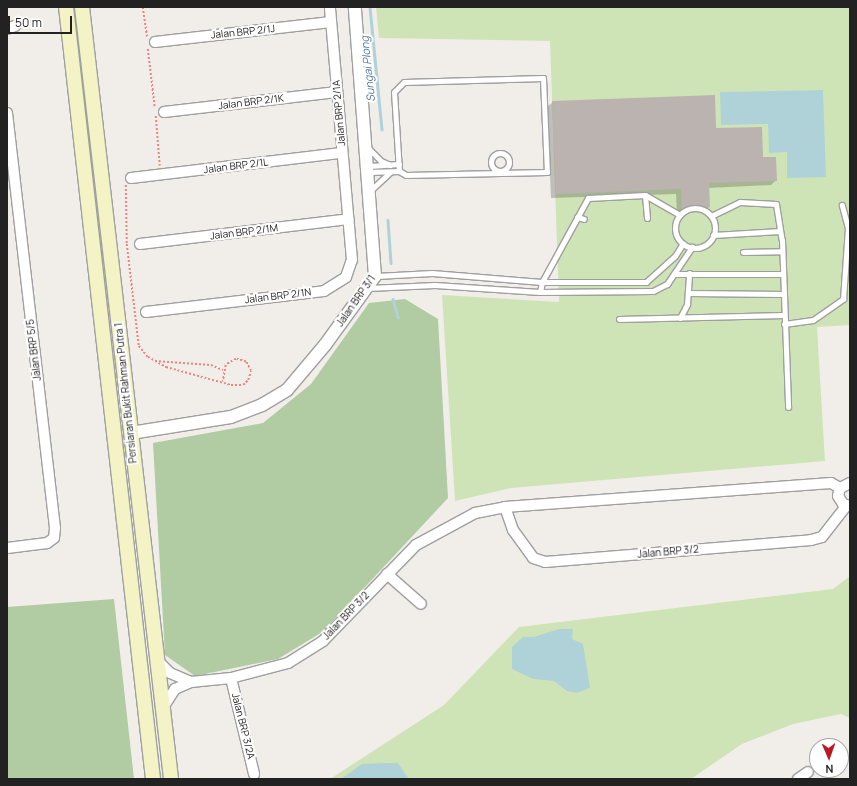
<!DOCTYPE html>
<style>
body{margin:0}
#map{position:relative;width:857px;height:786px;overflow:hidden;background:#f1eeea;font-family:Manrope,sans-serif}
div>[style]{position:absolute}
.grass>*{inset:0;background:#cfe4b6}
.forest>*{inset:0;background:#b1cba3}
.water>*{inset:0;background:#afd2d9}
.shadow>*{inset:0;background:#0003}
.stream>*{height:2.5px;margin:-1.25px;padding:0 1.25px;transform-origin:1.25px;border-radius:1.25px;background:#afd2d9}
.building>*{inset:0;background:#bab3af}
.path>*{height:1.5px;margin-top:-0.75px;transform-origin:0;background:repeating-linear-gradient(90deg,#ea8581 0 2px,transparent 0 4px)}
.roads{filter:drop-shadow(1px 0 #9f9f9f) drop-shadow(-1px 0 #9f9f9f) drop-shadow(0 1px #9f9f9f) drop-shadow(0 -1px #9f9f9f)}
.service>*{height:5px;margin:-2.5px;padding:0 2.5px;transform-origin:2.5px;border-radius:2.5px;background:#fff}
.service>.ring{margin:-2.5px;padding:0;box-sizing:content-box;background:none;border:5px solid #fff;border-radius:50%}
.minor>*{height:10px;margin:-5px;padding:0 5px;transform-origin:5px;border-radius:5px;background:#fff}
.tertiary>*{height:12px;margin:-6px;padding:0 6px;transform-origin:6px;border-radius:6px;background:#fff}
.secondary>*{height:14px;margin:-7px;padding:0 7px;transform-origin:7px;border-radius:7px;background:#f3f3c5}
span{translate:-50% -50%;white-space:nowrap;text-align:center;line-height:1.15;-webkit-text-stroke:4px #fff;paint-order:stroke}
.street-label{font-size:10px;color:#222}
.water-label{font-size:11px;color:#517898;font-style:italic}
.frame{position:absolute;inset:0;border:8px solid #222;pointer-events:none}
.north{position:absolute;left:809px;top:738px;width:40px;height:40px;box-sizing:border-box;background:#fff;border:1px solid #a7a7a7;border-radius:50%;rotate:178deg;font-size:11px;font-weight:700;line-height:16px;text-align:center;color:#222}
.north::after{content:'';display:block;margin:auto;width:14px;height:18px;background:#bb1822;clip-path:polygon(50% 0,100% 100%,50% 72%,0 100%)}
.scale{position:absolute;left:8px;top:16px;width:64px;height:18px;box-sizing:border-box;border:2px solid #222;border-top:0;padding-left:5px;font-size:12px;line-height:14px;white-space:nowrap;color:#222;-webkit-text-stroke:3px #fff;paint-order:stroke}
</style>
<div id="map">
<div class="grass">
<div style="clip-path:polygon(376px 7px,850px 7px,850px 325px,817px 327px,825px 461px,511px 488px,455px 501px,442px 295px,559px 302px,550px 41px,379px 38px)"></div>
<div style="clip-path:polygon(850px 576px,850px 718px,841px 714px,793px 724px,742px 744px,691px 779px,330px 779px,444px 705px,519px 627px,833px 589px)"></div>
</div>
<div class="forest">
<div style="clip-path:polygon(405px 299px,438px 319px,448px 498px,324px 631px,278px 659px,195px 676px,165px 655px,153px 443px,263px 423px,311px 384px,369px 303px)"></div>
<div style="clip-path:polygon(114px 599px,134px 779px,7px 779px,7px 607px)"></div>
</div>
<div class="water">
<div style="clip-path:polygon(823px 90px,826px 177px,787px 178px,787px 152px,769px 153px,768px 124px,721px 125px,720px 92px)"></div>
<div style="clip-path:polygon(559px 629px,573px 629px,572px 639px,583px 644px,590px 688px,577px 693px,567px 691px,554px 681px,533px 679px,512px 669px,512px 647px,523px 637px,534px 637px)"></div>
<div style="clip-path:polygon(382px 763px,398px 763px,409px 779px,341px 779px,362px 764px)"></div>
</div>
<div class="shadow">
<div style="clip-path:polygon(553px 102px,715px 130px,762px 158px,776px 180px,771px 185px,708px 188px,709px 207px,704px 212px,677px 213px,676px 194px,551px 198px,547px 107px)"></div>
</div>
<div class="stream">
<div style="left:370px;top:7px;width:123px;rotate:84.4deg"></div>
<div style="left:388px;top:220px;width:43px;rotate:86deg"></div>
<div style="left:393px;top:299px;width:19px;rotate:74deg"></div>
</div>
<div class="building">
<div style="clip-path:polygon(715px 95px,716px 128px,762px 127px,763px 157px,776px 157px,777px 181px,709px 183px,710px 207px,682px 209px,681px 189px,556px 194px,552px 101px)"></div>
</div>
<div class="path">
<div style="left:143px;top:7px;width:30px;rotate:82deg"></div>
<div style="left:148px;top:49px;width:59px;rotate:83.2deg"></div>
<div style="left:156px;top:116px;width:50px;rotate:85.4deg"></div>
<div style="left:126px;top:185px;width:59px;rotate:89deg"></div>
<div style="left:127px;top:244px;width:103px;rotate:83.3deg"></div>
<div style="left:139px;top:346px;width:14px;rotate:51deg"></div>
<div style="left:148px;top:357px;width:21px;rotate:29deg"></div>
<div style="left:166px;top:367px;width:67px;rotate:15.5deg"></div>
<div style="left:231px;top:385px;width:12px"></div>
<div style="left:243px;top:385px;width:7px;rotate:-45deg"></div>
<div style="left:248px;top:380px;width:9px;rotate:-72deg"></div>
<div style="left:251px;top:371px;width:10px;rotate:-119deg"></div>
<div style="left:246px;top:362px;width:10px;rotate:-163deg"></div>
<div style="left:236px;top:359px;width:12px;rotate:149deg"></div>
<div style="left:226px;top:365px;width:17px;rotate:100deg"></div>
<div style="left:155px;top:361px;width:56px;rotate:4.1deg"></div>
<div style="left:211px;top:365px;width:13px;rotate:23deg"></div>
</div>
<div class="roads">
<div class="service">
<div style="left:543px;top:78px;width:94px;rotate:87.6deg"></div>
<div style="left:547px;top:172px;width:141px;rotate:178.8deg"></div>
<div style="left:406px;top:175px;width:8px;rotate:-150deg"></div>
<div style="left:399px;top:171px;width:79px;rotate:-93.6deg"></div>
<div style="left:394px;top:92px;width:14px;rotate:-45deg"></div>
<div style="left:404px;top:82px;width:139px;rotate:-1.6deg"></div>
<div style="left:368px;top:148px;width:18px;rotate:45deg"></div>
<div style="left:381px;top:161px;width:10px;rotate:24deg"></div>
<div class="ring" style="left:491px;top:153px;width:13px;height:13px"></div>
<div style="left:369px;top:166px;width:30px;rotate:-4deg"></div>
<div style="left:369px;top:172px;width:30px;rotate:-2deg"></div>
<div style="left:372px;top:189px;width:25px;rotate:-43deg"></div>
<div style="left:645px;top:195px;width:23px;rotate:85deg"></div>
<div class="ring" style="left:675px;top:208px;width:35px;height:35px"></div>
<div style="left:711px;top:216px;width:32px;rotate:-26deg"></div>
<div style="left:740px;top:202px;width:36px;rotate:3deg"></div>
<div style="left:776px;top:204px;width:36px;rotate:81deg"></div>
<div style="left:782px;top:240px;width:167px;rotate:87.9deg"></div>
<div style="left:577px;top:217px;width:7px;rotate:16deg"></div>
<div style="left:713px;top:235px;width:67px;rotate:-3.4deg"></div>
<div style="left:743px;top:252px;width:39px;rotate:-1deg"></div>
<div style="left:674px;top:274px;width:109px"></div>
<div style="left:376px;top:276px;width:56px;rotate:-3.1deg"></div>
<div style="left:432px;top:273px;width:110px;rotate:4.7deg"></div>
<div style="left:542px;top:282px;width:104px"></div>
<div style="left:646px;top:282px;width:39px;rotate:-42deg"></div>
<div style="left:675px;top:256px;width:15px;rotate:-58deg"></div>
<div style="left:367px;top:288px;width:68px;rotate:-2.5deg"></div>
<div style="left:435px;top:285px;width:105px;rotate:3.8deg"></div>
<div style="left:540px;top:292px;width:113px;rotate:-0.5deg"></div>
<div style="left:653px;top:291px;width:16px;rotate:-27deg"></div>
<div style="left:667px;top:284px;width:45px;rotate:-56deg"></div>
<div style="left:540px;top:292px;width:10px;rotate:-79deg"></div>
<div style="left:542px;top:282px;width:96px;rotate:-61.3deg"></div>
<div style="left:588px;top:198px;width:57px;rotate:-3deg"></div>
<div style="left:645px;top:195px;width:40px;rotate:29.7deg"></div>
<div style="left:689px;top:293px;width:95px;rotate:0.6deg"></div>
<div style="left:680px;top:318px;width:16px;rotate:-63deg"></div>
<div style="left:687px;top:304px;width:31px;rotate:-86deg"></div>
<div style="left:619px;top:319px;width:165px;rotate:-1.4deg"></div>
<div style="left:784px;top:324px;width:29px;rotate:-8deg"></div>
<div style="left:813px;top:320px;width:37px;rotate:-35deg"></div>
<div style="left:843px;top:299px;width:71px;rotate:-86deg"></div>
<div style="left:848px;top:228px;width:24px;rotate:-105deg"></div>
</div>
<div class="minor">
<div style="left:7px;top:29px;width:9px;rotate:-21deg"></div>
<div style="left:155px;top:42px;width:177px;rotate:-6.5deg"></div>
<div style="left:164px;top:112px;width:174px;rotate:-6.6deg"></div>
<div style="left:7px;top:113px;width:418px;rotate:83.4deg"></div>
<div style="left:55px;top:528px;width:10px;rotate:96deg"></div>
<div style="left:54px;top:538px;width:9px;rotate:144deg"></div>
<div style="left:47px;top:543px;width:40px;rotate:172.9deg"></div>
<div style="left:131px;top:178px;width:212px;rotate:-6.8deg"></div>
<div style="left:140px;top:244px;width:210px;rotate:-6.8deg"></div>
<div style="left:146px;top:312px;width:179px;rotate:-6.7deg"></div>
<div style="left:324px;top:291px;width:26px;rotate:-32deg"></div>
<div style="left:346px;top:277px;width:18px;rotate:-71deg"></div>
<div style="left:352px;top:260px;width:254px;rotate:-95deg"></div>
<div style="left:850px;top:483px;width:11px;rotate:153deg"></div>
<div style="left:840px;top:488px;width:8px;rotate:104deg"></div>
<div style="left:838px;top:496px;width:9px;rotate:58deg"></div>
<div style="left:843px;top:504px;width:7px;rotate:16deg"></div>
<div style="left:505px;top:507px;width:24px;rotate:71deg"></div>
<div style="left:513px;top:530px;width:34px;rotate:54deg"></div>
<div style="left:533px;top:558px;width:13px;rotate:18deg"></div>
<div style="left:545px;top:562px;width:267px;rotate:-4.7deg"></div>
<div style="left:811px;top:540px;width:11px;rotate:-15deg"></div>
<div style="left:822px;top:537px;width:39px;rotate:-52deg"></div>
<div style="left:387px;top:574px;width:45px;rotate:41.4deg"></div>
<div style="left:157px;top:660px;width:18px;rotate:45deg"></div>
<div style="left:170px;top:673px;width:23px;rotate:23deg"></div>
<div style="left:231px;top:678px;width:99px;rotate:76.5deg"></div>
<div style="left:162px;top:709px;width:24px;rotate:-57deg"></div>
<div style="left:175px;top:689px;width:17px;rotate:-24deg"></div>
<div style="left:191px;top:682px;width:40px;rotate:-5.7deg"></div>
<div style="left:231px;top:678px;width:59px;rotate:-14.7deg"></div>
<div style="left:288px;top:663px;width:41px;rotate:-32.2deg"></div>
<div style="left:323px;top:641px;width:134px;rotate:-45.9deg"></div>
<div style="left:416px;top:545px;width:67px;rotate:-28.5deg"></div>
<div style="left:475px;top:513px;width:31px;rotate:-11deg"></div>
<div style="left:505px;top:507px;width:327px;rotate:-4.2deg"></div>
<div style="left:831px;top:483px;width:10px;rotate:29deg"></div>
<div style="left:798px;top:779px;width:12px;rotate:-35deg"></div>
</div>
<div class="tertiary">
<div style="left:131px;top:433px;width:101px;rotate:-9.1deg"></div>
<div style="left:231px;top:417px;width:33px;rotate:-21deg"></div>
<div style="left:262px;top:405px;width:29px;rotate:-31deg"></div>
<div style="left:287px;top:390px;width:59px;rotate:-49.8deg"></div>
<div style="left:325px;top:345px;width:85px;rotate:-54.1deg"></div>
<div style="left:375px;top:276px;width:270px;rotate:-94.3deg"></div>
</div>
<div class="secondary">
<div style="left:66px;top:7px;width:777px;rotate:83.57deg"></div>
<div style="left:82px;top:7px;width:777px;rotate:83.42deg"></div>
</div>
</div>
<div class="street-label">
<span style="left:243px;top:32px;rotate:-6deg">Jalan BRP 2/1J</span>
<span style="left:251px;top:102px;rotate:-7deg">Jalan BRP 2/1K</span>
<span style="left:339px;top:113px;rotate:-95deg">Jalan BRP 2/1A</span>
<span style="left:236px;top:166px;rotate:-7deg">Jalan BRP 2/1L</span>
<span style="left:244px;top:232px;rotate:-7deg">Jalan BRP 2/1M</span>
<span style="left:278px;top:296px;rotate:-7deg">Jalan BRP 2/1N</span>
<span style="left:356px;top:301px;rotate:-55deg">Jalan BRP 3/1</span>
<span style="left:34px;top:350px;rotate:-97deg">Jalan BRP 5/5</span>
<span style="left:126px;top:393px;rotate:-96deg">Persiaran Bukit Rahman Putra 1</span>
<span style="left:668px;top:552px;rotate:-5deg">Jalan BRP 3/2</span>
<span style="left:346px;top:616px;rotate:-46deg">Jalan BRP 3/2</span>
<span style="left:243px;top:726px;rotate:76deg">Jalan BRP 3/2A</span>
</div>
<div class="water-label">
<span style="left:368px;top:69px;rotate:-96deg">Sungai Plong</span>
</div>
<div class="frame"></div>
<div class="north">N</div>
<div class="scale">50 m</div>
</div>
